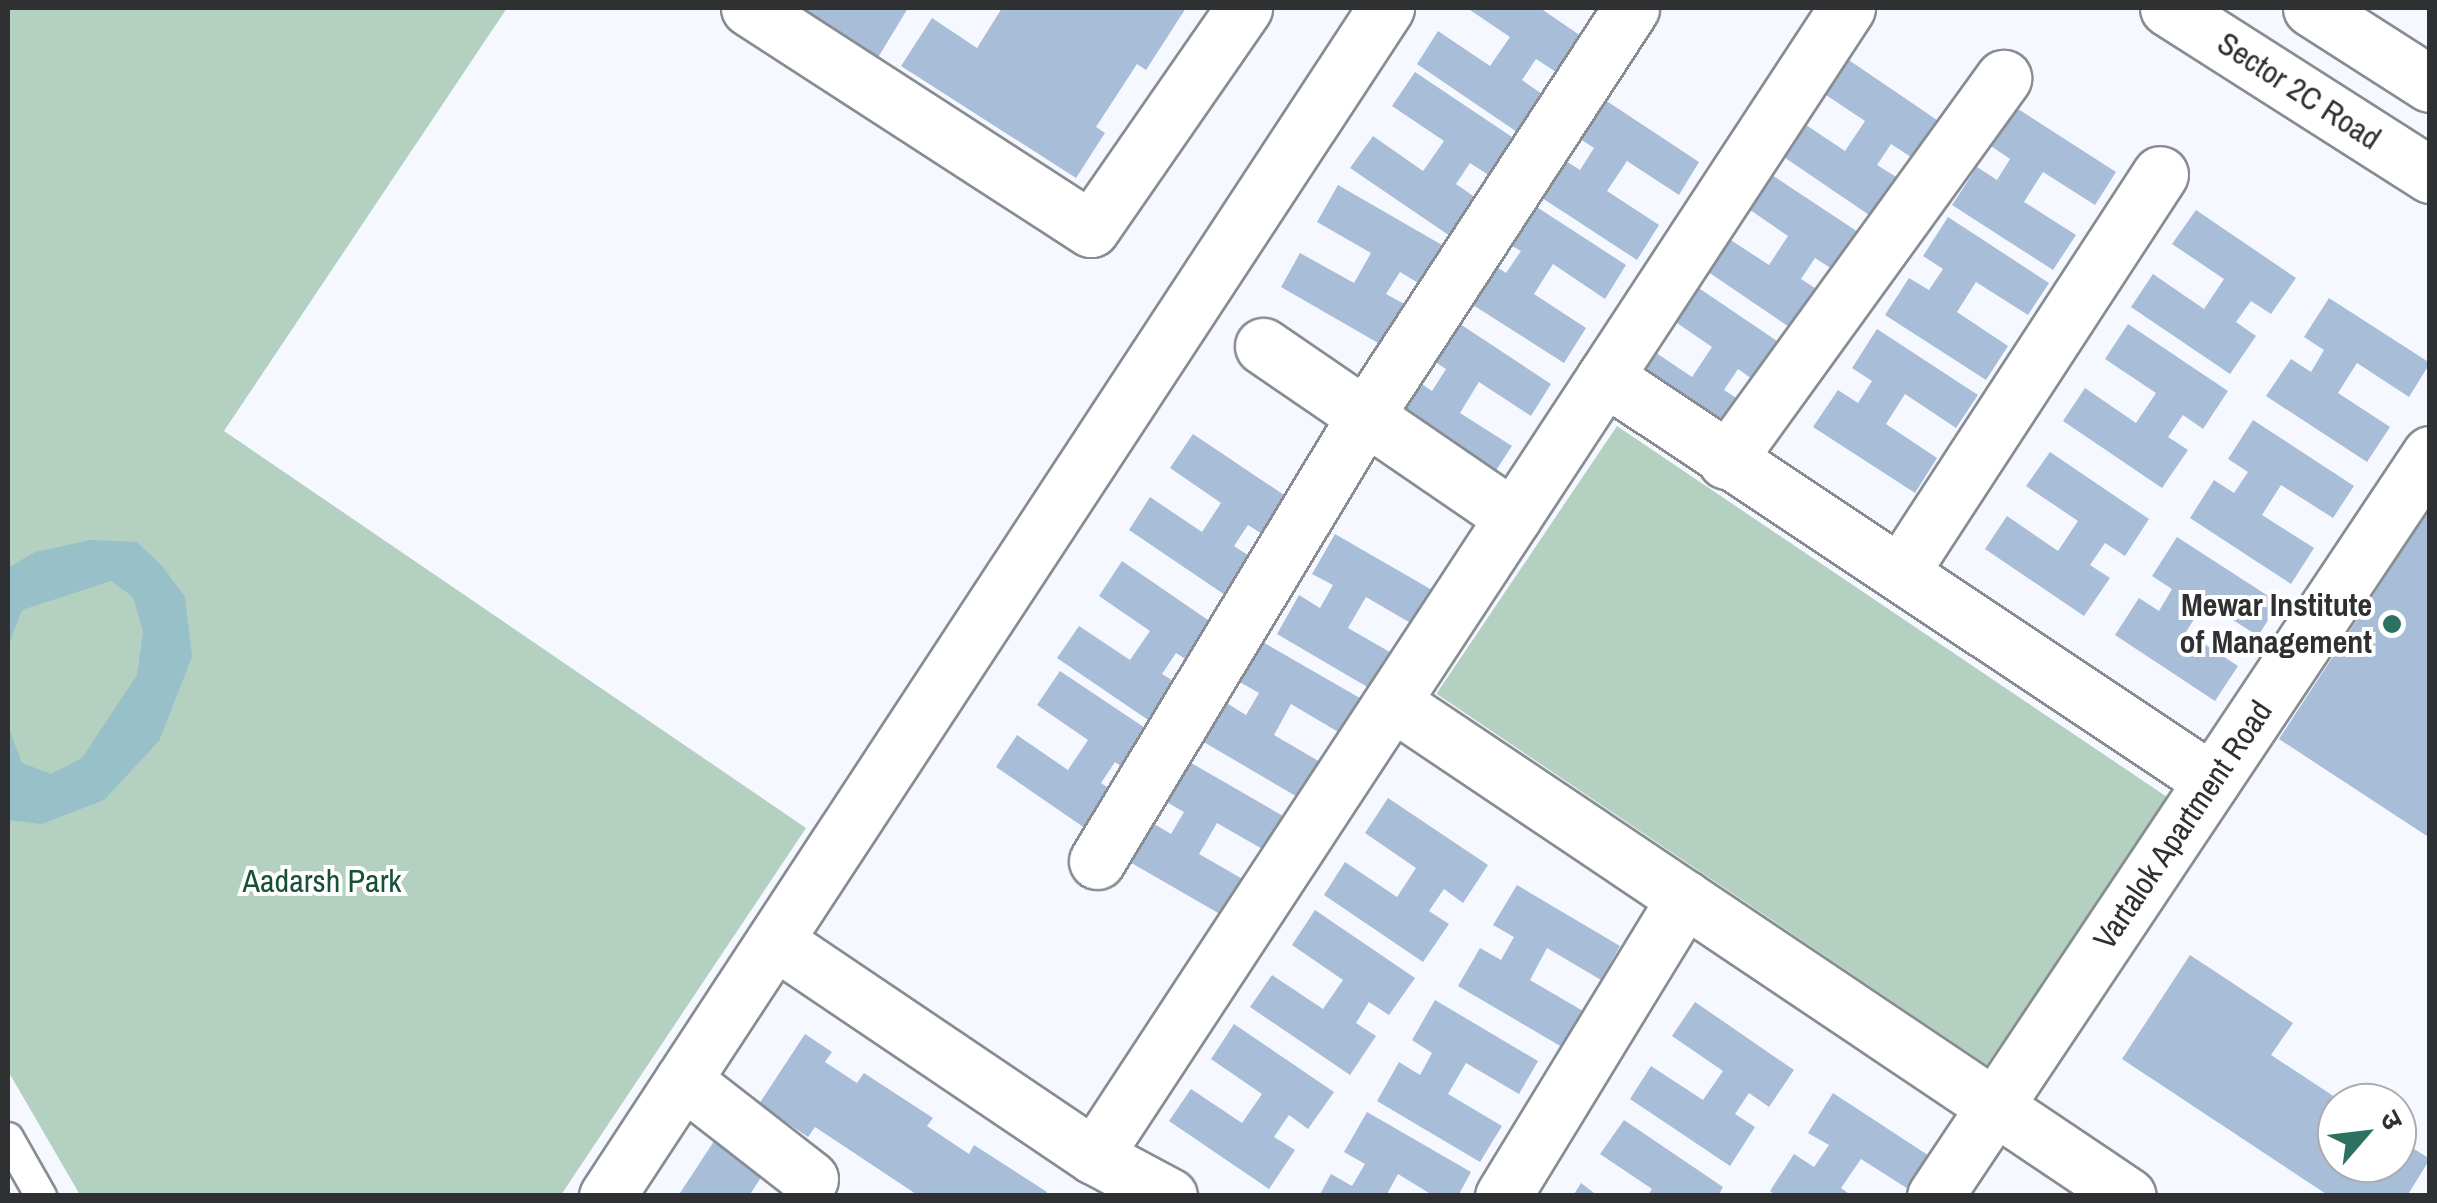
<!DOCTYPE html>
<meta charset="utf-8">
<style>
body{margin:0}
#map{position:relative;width:2437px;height:1203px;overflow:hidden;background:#f5f9ff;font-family:"Archivo Narrow","Noto Sans Devanagari",sans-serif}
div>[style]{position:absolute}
.green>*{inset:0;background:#b4d0c0;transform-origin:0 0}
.water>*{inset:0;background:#98c0c8}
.building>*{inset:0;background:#a8bdd8}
.roads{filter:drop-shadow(2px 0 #888d93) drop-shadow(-2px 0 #888d93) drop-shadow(0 2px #888d93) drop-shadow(0 -2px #888d93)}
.lane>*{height:30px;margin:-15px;padding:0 15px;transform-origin:15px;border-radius:15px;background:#fff}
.street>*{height:55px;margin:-27.5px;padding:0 27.5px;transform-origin:27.5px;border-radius:27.5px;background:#fff}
.secondary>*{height:55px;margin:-27.5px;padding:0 27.5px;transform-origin:27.5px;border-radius:27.5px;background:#fff}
.dots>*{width:28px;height:28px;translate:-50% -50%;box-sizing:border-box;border:5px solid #fff;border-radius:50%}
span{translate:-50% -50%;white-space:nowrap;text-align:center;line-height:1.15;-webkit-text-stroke:8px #fff;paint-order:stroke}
.street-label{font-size:32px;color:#2e3032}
.poi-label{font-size:32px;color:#2e3032;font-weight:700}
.right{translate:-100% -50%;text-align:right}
.park-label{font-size:32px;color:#165037}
.frame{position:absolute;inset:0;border:10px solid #2e3032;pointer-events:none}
.north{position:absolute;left:2317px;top:1083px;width:100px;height:100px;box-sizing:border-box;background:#fff;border:2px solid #abacad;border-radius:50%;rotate:62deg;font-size:28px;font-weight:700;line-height:40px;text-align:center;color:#2e3032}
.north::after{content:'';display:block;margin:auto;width:35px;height:45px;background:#2d7163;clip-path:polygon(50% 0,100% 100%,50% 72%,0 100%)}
</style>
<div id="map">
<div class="green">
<div style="clip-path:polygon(8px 8px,507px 8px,224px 431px,806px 828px,561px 1195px,80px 1195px,8px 1071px)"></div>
<div style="left:1617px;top:426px;width:664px;height:323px;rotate:34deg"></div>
</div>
<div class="water">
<div style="clip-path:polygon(91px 540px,137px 542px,163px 567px,185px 597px,192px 657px,159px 741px,104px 800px,42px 824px,8px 820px,8px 726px,22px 763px,51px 774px,82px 758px,137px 675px,143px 632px,133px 597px,111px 581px,22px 610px,8px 646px,8px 568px,35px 552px)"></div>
</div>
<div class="building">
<div style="clip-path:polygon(751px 8px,908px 8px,865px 79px)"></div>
<div style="clip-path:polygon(1002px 8px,1186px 8px,1146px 70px,1137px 64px,1096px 127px,1105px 133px,1076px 178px,901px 66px,932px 18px,977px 48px)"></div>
<div style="clip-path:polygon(1467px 8px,1540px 8px,1581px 36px,1556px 72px,1536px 59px,1522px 80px,1542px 94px,1517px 132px,1417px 64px,1438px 31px,1490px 66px,1510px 37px)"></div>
<div style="clip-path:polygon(1837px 52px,1937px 120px,1911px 157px,1891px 144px,1877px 165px,1898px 178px,1872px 217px,1772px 149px,1794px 117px,1845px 151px,1865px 121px,1814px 87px)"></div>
<div style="clip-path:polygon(1415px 72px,1515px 139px,1490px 176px,1470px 163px,1456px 184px,1476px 198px,1450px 236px,1350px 168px,1373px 136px,1423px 171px,1444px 141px,1392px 106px)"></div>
<div style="clip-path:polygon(1599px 96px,1699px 162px,1679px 195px,1627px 161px,1607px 191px,1659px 225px,1637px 260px,1536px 194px,1560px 157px,1580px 170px,1594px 148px,1574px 135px)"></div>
<div style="clip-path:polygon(2015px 107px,2116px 172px,2095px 205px,2043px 172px,2024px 202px,2076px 235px,2053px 270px,1952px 205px,1977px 167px,1997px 180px,2010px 159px,1991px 146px)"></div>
<div style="clip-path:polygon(1760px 167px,1861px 234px,1835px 271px,1815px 258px,1801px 279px,1821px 292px,1795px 331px,1695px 263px,1717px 231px,1769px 265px,1788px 236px,1737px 201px)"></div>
<div style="clip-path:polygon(1338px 185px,1442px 245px,1420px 284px,1400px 272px,1386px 294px,1408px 306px,1385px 347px,1281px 287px,1300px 253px,1354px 283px,1371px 253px,1317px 222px)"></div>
<div style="clip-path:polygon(1526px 200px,1626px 265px,1605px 299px,1553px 264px,1534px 294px,1586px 328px,1564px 363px,1462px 298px,1486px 260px,1506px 273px,1521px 251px,1500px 239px)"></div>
<div style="clip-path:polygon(2196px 210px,2296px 278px,2271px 314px,2251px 301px,2236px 322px,2256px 336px,2230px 374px,2131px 307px,2153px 274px,2204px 309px,2224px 279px,2172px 244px)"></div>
<div style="clip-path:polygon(1948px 217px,2049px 283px,2028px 315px,1976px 282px,1957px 312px,2008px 346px,1986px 380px,1885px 315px,1909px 278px,1929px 290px,1943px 269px,1923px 256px)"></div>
<div style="clip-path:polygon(1684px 278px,1783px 345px,1758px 383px,1738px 369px,1724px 390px,1744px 403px,1719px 442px,1619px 375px,1640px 342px,1692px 377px,1712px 347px,1661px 312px)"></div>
<div style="clip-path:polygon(2329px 298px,2430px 363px,2409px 397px,2357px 363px,2338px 393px,2390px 427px,2367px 462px,2266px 396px,2291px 359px,2311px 372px,2324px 350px,2304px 337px)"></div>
<div style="clip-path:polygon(1451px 318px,1551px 384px,1531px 416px,1479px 382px,1460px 413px,1512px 446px,1489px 481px,1388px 416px,1413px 378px,1432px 391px,1446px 369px,1426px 356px)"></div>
<div style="clip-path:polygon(2128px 324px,2228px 391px,2203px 429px,2183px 415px,2168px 437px,2188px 450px,2162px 488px,2063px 421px,2085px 388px,2136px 423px,2156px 393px,2105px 359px)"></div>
<div style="clip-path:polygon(1877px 329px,1978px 395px,1956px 428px,1905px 394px,1886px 424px,1937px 458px,1915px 493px,1813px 427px,1838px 390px,1858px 403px,1872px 381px,1852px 368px)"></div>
<div style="clip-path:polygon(2253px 420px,2354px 486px,2333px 518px,2281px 485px,2262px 515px,2314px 548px,2291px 584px,2190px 518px,2214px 480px,2234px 493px,2248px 472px,2228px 459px)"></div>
<div style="clip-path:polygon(1193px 434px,1293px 501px,1268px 538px,1248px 525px,1234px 546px,1254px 559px,1228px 597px,1129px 530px,1150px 497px,1202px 532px,1221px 503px,1170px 468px)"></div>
<div style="clip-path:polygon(2050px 452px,2149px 519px,2125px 556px,2105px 543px,2090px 565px,2110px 578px,2084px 616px,1985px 549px,2007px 516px,2058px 551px,2078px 521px,2026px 486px)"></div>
<div style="clip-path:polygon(2430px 508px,2430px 838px,2279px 739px)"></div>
<div style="clip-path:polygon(1335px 534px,1439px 594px,1419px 628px,1366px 597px,1348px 628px,1402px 659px,1381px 695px,1277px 634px,1299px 595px,1320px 608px,1333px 585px,1312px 574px)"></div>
<div style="clip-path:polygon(2177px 537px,2279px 603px,2258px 636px,2205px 602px,2186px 632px,2238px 666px,2215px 701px,2115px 635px,2139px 598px,2159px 611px,2172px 589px,2152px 576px)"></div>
<div style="clip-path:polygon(1122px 561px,1221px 629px,1196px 666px,1176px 653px,1162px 674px,1183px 687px,1157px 726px,1057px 658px,1079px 626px,1130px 660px,1150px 631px,1099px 596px)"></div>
<div style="clip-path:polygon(1261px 641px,1365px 701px,1345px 736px,1291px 704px,1274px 735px,1327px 766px,1306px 802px,1202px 741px,1225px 702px,1246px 715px,1259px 693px,1238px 681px)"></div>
<div style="clip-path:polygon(1060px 671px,1160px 738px,1135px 776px,1115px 762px,1101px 783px,1120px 796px,1095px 835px,996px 767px,1017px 735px,1068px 770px,1088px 740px,1037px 705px)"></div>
<div style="clip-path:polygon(1186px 760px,1290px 820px,1271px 854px,1217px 823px,1199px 854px,1253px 885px,1232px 921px,1128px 861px,1151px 822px,1171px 834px,1184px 812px,1163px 800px)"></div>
<div style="clip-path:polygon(1388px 798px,1488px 865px,1463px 903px,1444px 889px,1429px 911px,1449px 924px,1423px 962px,1324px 895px,1345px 862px,1397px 897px,1416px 868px,1365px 833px)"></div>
<div style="clip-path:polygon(1517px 885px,1620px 946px,1601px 980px,1547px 948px,1530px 980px,1583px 1011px,1562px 1047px,1458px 986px,1480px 948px,1501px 960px,1514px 937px,1493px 925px)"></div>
<div style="clip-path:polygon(1315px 910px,1415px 978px,1389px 1015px,1369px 1002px,1356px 1023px,1376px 1036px,1350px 1075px,1250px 1007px,1272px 975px,1323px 1009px,1343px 980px,1292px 945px)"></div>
<div style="clip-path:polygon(2190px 955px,2293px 1023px,2271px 1055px,2344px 1103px,2337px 1103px,2337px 1163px,2397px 1163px,2397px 1138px,2430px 1159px,2407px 1196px,2329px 1196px,2122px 1059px)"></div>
<div style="clip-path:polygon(1435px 1000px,1538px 1061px,1519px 1094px,1466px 1063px,1448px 1094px,1502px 1126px,1480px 1162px,1377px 1101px,1399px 1062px,1420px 1075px,1432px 1053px,1412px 1040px)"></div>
<div style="clip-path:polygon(1695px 1002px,1794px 1070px,1769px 1107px,1749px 1093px,1735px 1114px,1755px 1127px,1730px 1166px,1630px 1099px,1651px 1066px,1703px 1100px,1723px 1071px,1672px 1036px)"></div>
<div style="clip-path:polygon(1234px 1024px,1334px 1092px,1308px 1129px,1289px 1115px,1274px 1137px,1295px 1150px,1269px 1189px,1169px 1121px,1191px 1089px,1242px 1123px,1262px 1094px,1211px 1059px)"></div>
<div style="clip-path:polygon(805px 1034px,832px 1052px,825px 1062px,857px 1083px,864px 1073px,933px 1118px,927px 1126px,969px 1154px,974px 1145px,1047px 1192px,1045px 1196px,919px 1196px,815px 1127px,808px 1137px,759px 1104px)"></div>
<div style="clip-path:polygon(1833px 1093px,1934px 1159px,1913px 1192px,1861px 1159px,1841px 1188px,1852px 1196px,1776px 1196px,1770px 1191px,1794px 1154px,1814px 1167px,1829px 1145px,1808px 1133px)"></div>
<div style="clip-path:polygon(1367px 1112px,1471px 1172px,1458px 1196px,1434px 1196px,1398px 1174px,1386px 1196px,1319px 1196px,1331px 1174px,1352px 1186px,1365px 1164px,1344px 1152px)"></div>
<div style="clip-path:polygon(1624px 1120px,1723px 1187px,1718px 1196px,1647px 1196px,1652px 1189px,1600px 1154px)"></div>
<div style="clip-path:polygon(722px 1129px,771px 1162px,749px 1196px,678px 1196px)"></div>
<div style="clip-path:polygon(1581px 1183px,1598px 1196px,1573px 1196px)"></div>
</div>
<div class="roads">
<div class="lane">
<div style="left:8px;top:1138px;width:67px;rotate:60.4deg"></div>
</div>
<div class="street">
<div style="left:749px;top:8px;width:407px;rotate:32.9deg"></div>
<div style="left:1091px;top:229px;width:269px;rotate:-55.3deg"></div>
<div style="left:1263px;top:346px;width:303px;rotate:34.4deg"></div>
<div style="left:1605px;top:377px;width:729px;rotate:33.65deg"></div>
<div style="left:1726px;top:461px;width:473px;rotate:-54.1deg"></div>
<div style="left:1900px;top:573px;width:476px;rotate:-56.9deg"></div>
<div style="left:1392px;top:702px;width:886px;rotate:33.87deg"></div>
<div style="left:1097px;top:861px;width:517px;rotate:-58.92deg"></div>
<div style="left:1364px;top:418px;width:489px;rotate:-56.9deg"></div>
<div style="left:775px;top:941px;width:385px;rotate:34deg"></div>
<div style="left:1094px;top:1156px;width:85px;rotate:28.1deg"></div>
<div style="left:683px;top:1080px;width:161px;rotate:37.9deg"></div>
<div style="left:1094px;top:1156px;width:1373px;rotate:-56.74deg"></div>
<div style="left:1503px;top:1196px;width:349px;rotate:-58.6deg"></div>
<div style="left:1935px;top:1196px;width:892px;rotate:-56.29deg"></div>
</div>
<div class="secondary">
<div style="left:2168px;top:8px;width:311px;rotate:32.5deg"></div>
<div style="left:2311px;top:8px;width:141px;rotate:32.6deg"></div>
<div style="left:607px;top:1196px;width:1421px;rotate:-56.75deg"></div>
</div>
</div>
<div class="dots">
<div style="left:2392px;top:624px;background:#2d7163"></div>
</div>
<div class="street-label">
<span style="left:2299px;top:91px;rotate:33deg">Sector 2C Road</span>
<span style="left:2183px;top:825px;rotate:-56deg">Vartalok Apartment Road</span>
</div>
<div class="poi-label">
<span class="right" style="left:2372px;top:624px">Mewar Institute<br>of Management</span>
</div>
<div class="park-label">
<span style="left:322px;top:881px">Aadarsh Park</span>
</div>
<div class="frame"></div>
<div class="north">उ</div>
</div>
